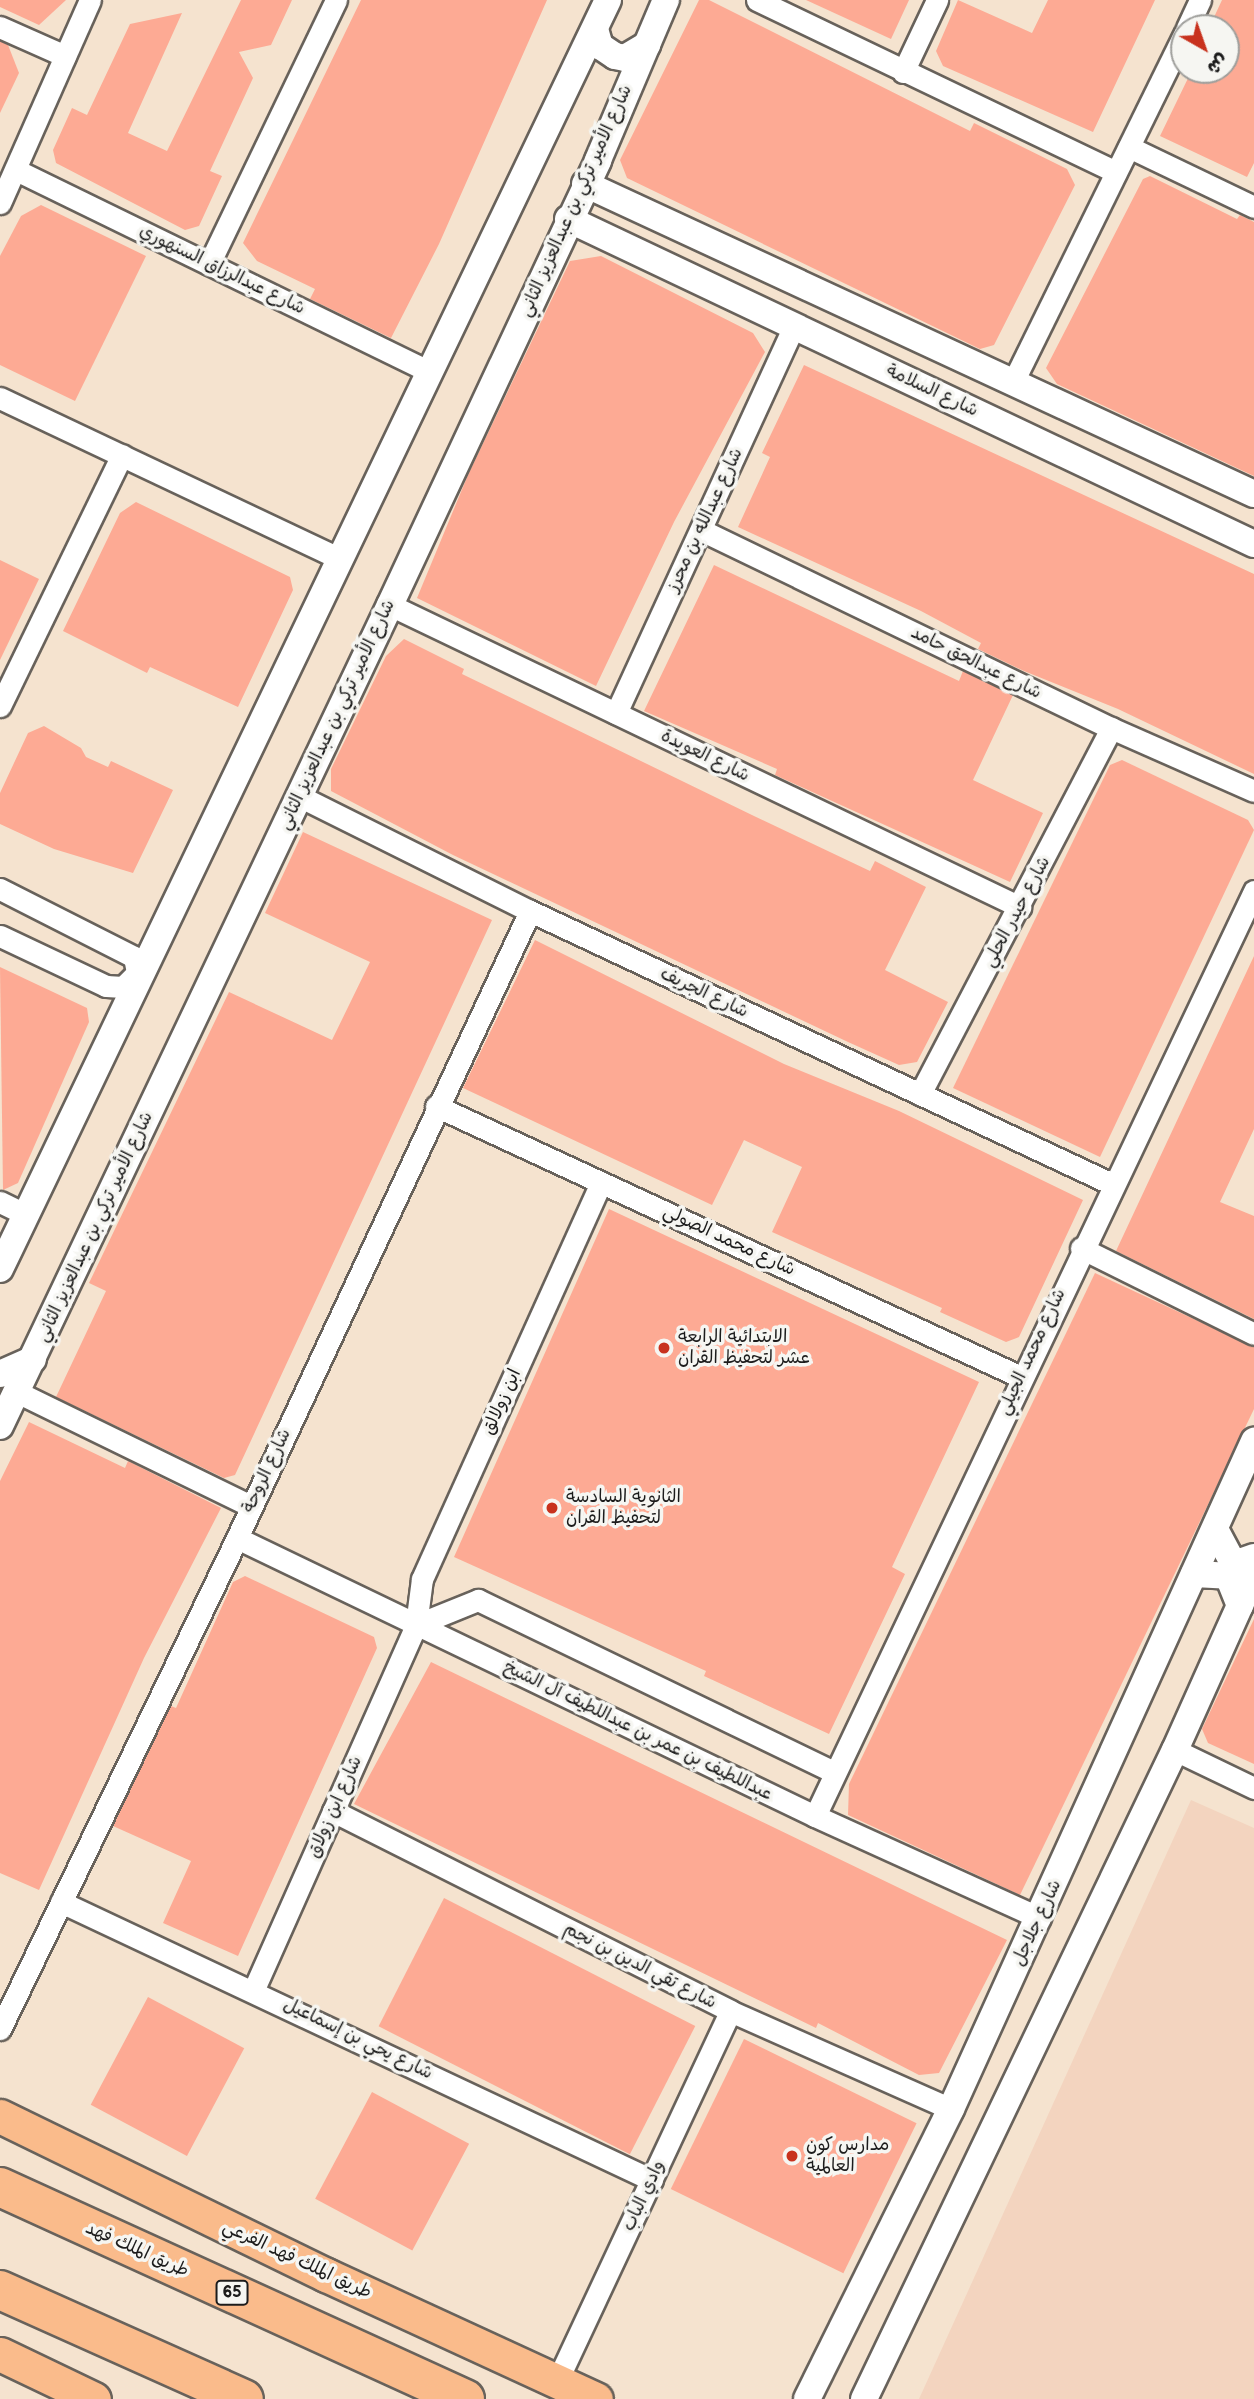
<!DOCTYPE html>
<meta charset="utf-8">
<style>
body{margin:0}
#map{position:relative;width:1254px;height:2399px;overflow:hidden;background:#f5e3cf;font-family:"Balsamiq Sans","Playpen Sans Arabic",sans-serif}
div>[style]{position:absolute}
.built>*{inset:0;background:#f3d4bf}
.building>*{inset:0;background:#fdaa94;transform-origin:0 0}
.roads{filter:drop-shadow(2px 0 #68625b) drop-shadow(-2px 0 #68625b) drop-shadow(0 2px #68625b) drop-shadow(0 -2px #68625b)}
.minor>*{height:21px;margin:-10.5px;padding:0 10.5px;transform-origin:10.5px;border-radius:10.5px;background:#fff}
.tertiary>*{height:26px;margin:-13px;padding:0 13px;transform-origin:13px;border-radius:13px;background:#fff}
.primary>*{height:33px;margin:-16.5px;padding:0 16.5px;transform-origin:16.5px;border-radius:16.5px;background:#fabb8b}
.motorway>*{height:38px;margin:-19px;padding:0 19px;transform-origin:19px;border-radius:19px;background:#fabb8b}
.dots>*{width:19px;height:19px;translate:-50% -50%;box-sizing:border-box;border:4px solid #f6f6f2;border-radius:50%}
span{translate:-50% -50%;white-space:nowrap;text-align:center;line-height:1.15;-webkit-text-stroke:7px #f6f6f2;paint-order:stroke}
.shield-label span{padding:2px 5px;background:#f6f6f2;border:2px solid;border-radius:5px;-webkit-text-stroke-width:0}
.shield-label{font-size:16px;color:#1c1c1c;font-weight:700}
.street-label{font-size:18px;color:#1c1c1c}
.poi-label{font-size:18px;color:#1c1c1c}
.left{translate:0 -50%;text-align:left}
.north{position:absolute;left:1170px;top:14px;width:70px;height:70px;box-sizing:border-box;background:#f6f6f2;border:2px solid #9f9f9c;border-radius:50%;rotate:140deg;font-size:19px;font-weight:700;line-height:28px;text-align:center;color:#1c1c1c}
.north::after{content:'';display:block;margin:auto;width:24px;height:32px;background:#c8321e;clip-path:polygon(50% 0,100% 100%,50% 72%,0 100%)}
</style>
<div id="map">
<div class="built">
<div style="clip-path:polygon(1191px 1800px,1254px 1828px,1254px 2399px,919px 2399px)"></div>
</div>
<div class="building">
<div style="clip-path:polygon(0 0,66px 0,39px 25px,0 7px)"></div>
<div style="clip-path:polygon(241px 0,292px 0,271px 45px,239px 52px,253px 78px,210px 171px,222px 176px,199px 226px,185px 230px,56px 163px,53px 150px,72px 108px,87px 115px,130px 24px,182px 13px,128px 133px,167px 151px)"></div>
<div style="clip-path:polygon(361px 0,547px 0,439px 244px,391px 338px,310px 299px,315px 289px,257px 261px,243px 243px)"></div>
<div style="clip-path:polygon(699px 0,709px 0,970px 131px,974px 123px,1067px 169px,1075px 185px,994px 345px,980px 349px,627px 178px,620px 160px)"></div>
<div style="clip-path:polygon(806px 0,909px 0,891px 39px)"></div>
<div style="clip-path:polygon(958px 0,1032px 33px,1048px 0,1155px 0,1093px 132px,943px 66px,936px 51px)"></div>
<div style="clip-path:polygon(1222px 0,1254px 0,1254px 163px,1247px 177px,1160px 136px,1192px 70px,1226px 70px,1226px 28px,1209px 28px)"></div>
<div style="clip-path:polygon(0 41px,8px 45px,19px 73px,0 113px)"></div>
<div style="clip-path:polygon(1150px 176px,1237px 219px,1240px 215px,1254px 222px,1254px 476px,1057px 384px,1046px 368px,1143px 179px)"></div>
<div style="clip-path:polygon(41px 205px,146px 256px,75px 401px,0 365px,0 256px,21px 216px)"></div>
<div style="clip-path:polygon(601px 256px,753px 333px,765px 352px,674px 522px,596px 686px,417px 598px,468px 475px,570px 261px)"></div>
<div style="clip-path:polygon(804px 365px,1254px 574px,1254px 774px,1118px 709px,1024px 671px,978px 649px,981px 643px,921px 611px,738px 527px,770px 457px,762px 453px)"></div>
<div style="clip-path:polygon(136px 502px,290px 577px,293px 590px,238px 707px,150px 667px,147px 673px,63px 631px,120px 513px)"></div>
<div style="clip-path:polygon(0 560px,39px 579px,0 660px)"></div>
<div style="clip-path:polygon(714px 565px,959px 681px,963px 671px,1013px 695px,973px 780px,1043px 813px,1010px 882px,775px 775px,777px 769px,644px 711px)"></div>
<div style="clip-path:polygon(404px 639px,464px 669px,462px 674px,754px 816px,870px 871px,875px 861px,926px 887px,885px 970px,948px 1002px,917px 1062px,899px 1065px,848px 1042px,453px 855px,331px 791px,331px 769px,386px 656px)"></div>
<div style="clip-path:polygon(44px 726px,81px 748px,86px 757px,108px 767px,111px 761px,173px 790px,133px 873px,54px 849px,0 824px,0 793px,28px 733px)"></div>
<div style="clip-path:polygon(1122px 760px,1248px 820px,1254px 830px,1100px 1157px,953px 1088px,1110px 765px)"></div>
<div style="clip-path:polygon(303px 832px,492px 920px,235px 1475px,224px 1478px,56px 1397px,106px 1291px,89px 1283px,229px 992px,332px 1040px,370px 962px,265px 913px)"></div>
<div style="clip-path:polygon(535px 940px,784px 1064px,899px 1111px,1083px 1200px,1019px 1337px,1006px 1342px,940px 1312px,942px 1308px,772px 1232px,802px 1167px,744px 1140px,712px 1205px,463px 1088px)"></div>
<div style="clip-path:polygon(1254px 956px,1254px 1129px,1220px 1202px,1254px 1216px,1254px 1319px,1116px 1251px)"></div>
<div style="clip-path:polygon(0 967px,87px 1008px,89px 1022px,18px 1183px,3px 1190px)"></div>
<div style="clip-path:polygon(609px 1209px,979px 1382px,892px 1567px,905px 1574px,829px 1734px,704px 1676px,706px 1671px,454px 1557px)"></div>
<div style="clip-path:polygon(1095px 1273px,1254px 1347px,1254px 1409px,1020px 1895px,848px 1815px,849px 1784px)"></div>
<div style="clip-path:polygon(29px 1422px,125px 1468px,128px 1461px,221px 1508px,144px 1658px,39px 1890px,0 1873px,0 1481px)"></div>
<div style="clip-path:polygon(245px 1576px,374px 1637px,377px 1648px,238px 1956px,163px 1923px,191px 1861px,113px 1826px,171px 1706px,176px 1708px,233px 1582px)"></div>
<div style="clip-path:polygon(1254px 1619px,1254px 1764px,1208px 1743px,1202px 1729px)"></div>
<div style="clip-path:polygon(431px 1662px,1007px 1940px,939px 2073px,919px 2075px,818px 2023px,816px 2028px,354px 1804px)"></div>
<div style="left:444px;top:1898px;width:282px;height:144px;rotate:27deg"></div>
<div style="left:148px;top:1997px;width:109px;height:122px;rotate:28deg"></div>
<div style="left:744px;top:2039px;width:192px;height:167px;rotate:26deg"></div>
<div style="left:372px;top:2092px;width:110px;height:121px;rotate:28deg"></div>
</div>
<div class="roads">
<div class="minor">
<div style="left:757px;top:0;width:398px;rotate:25.6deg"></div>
<div style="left:0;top:27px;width:71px;rotate:24deg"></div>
<div style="left:1187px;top:28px;width:31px;rotate:-65deg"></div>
<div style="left:903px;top:72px;width:80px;rotate:-64.7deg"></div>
<div style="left:1129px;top:147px;width:139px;rotate:25.6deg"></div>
<div style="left:16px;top:170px;width:459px;rotate:26deg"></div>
<div style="left:0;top:203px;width:222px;rotate:-66.1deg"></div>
<div style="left:209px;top:264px;width:293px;rotate:-64.3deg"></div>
<div style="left:1013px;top:382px;width:388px;rotate:-63.8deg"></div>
<div style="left:0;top:398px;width:376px;rotate:25.3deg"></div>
<div style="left:701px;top:530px;width:455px;rotate:25.8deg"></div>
<div style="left:1111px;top:728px;width:156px;rotate:23.8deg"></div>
<div style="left:390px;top:605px;width:699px;rotate:25.61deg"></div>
<div style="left:0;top:706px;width:279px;rotate:-64.1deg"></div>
<div style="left:616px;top:713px;width:426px;rotate:-65.3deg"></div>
<div style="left:299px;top:796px;width:258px;rotate:26.5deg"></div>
<div style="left:530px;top:911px;width:643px;rotate:25.13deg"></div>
<div style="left:0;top:889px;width:150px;rotate:26.9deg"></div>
<div style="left:134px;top:957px;width:16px;rotate:79deg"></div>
<div style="left:137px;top:973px;width:20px;rotate:135deg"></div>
<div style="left:123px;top:987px;width:17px;rotate:-177deg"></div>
<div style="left:106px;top:986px;width:117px;rotate:-154.7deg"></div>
<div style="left:920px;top:1094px;width:413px;rotate:-62.4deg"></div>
<div style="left:436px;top:1106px;width:645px;rotate:24.86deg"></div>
<div style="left:0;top:1202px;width:28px;rotate:26deg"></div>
<div style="left:1081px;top:1248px;width:193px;rotate:26.4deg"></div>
<div style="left:17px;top:1392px;width:260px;rotate:26deg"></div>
<div style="left:237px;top:1538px;width:641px;rotate:25.69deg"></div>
<div style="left:815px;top:1816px;width:247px;rotate:24.4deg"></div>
<div style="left:416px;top:1625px;width:67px;rotate:-22deg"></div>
<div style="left:478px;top:1600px;width:395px;rotate:25.8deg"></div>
<div style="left:1175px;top:1750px;width:88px;rotate:25.7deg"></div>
<div style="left:333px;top:1811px;width:445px;rotate:26.7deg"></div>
<div style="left:730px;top:2011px;width:242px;rotate:23.9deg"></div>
<div style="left:815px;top:1816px;width:1024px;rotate:-64.61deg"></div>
<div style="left:61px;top:1902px;width:653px;rotate:25.19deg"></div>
<div style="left:254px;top:1989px;width:398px;rotate:-66deg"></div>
<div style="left:416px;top:1625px;width:46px;rotate:-82.6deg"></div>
<div style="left:422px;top:1579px;width:435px;rotate:-65.7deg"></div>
<div style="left:0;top:2029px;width:545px;rotate:-64.23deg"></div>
<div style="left:237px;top:1538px;width:692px;rotate:-64.95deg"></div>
<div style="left:558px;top:2379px;width:406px;rotate:-64.9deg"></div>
</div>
<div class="tertiary">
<div style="left:595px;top:29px;width:18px;rotate:74deg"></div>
<div style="left:600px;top:46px;width:18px;rotate:34deg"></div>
<div style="left:615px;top:56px;width:10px;rotate:11deg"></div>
<div style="left:625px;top:58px;width:26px;rotate:-31deg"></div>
<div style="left:585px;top:184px;width:737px;rotate:24.86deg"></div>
<div style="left:568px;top:219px;width:759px;rotate:25.35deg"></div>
<div style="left:0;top:1269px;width:1407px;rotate:-64.4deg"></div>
<div style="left:0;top:1374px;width:36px;rotate:-24deg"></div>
<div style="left:0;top:1426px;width:909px;rotate:-64.59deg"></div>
<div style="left:390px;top:605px;width:491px;rotate:-64.9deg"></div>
<div style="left:598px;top:160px;width:174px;rotate:-67deg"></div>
<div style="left:1215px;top:1529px;width:40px;rotate:62deg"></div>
<div style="left:1234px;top:1564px;width:21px;rotate:-19deg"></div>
<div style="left:1194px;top:1574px;width:34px;rotate:3deg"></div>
<div style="left:1228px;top:1576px;width:32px;rotate:68deg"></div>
<div style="left:807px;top:2399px;width:324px;rotate:-63.6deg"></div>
<div style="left:951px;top:2109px;width:734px;rotate:-65.6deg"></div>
<div style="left:864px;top:2399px;width:720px;rotate:-64.4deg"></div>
<div style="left:1175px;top:1750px;width:193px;rotate:-65.8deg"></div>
</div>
<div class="primary">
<div style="left:0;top:2116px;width:363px;rotate:26deg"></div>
<div style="left:326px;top:2275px;width:297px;rotate:24.7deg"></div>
<div style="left:0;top:2354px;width:104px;rotate:25.6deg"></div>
</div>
<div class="motorway">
<div style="left:0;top:2187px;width:511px;rotate:24.51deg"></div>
<div style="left:0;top:2290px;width:267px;rotate:24.1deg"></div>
</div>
</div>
<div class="dots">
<div style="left:664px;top:1348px;background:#c8321e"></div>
<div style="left:552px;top:1508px;background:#c8321e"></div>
<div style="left:792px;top:2156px;background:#c8321e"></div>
</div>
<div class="shield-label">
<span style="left:232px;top:2293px">65</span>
</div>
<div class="street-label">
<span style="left:576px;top:201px;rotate:-66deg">شارع الأمير تركي بن عبدالعزيز الثاني</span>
<span style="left:222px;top:270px;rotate:26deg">شارع عبدالرزاق السنهوري</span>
<span style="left:932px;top:391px;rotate:25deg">شارع السلامة</span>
<span style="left:705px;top:520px;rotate:-65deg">شارع عبدالله بن محرز</span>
<span style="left:976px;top:663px;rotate:26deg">شارع عبدالحق حامد</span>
<span style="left:337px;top:715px;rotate:-65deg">شارع الأمير تركي بن عبدالعزيز الثاني</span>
<span style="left:705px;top:756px;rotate:26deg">شارع العويدة</span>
<span style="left:1017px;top:912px;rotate:-62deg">شارع حيدر الحلي</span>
<span style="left:704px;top:993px;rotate:25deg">شارع الجريف</span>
<span style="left:95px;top:1227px;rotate:-65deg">شارع الأمير تركي بن عبدالعزيز الثاني</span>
<span style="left:729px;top:1241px;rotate:25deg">شارع محمد الصولي</span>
<span style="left:1032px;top:1352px;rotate:-65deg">شارع محمد الجيلي</span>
<span style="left:502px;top:1402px;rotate:-66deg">ابن زولالق</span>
<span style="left:267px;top:1471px;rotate:-65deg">شارع الروحة</span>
<span style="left:638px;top:1731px;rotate:26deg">عبداللطيف بن عمر بن عبداللطيف آل الشيخ</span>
<span style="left:335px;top:1807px;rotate:-66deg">شارع ابن زولاق</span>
<span style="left:1037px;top:1923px;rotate:-65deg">شارع جلاجل</span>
<span style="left:640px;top:1966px;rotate:27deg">شارع تقي الدين بن نجم</span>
<span style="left:358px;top:2039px;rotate:26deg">شارع يحي بن إسماعيل</span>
<span style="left:644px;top:2196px;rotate:-65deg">وادي الباب</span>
<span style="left:137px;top:2250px;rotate:24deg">طريق الملك فهد</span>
<span style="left:297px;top:2260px;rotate:25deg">طريق الملك فهد الفرعي</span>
</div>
<div class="poi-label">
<span class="left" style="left:678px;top:1348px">الابتدائية الرابعة<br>عشر لتحفيظ القران</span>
<span class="left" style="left:566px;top:1508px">الثانوية السادسة<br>لتحفيظ القران</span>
<span class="left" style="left:806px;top:2156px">مدارس كون<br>العالمية</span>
</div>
<div class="north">ش</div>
</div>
